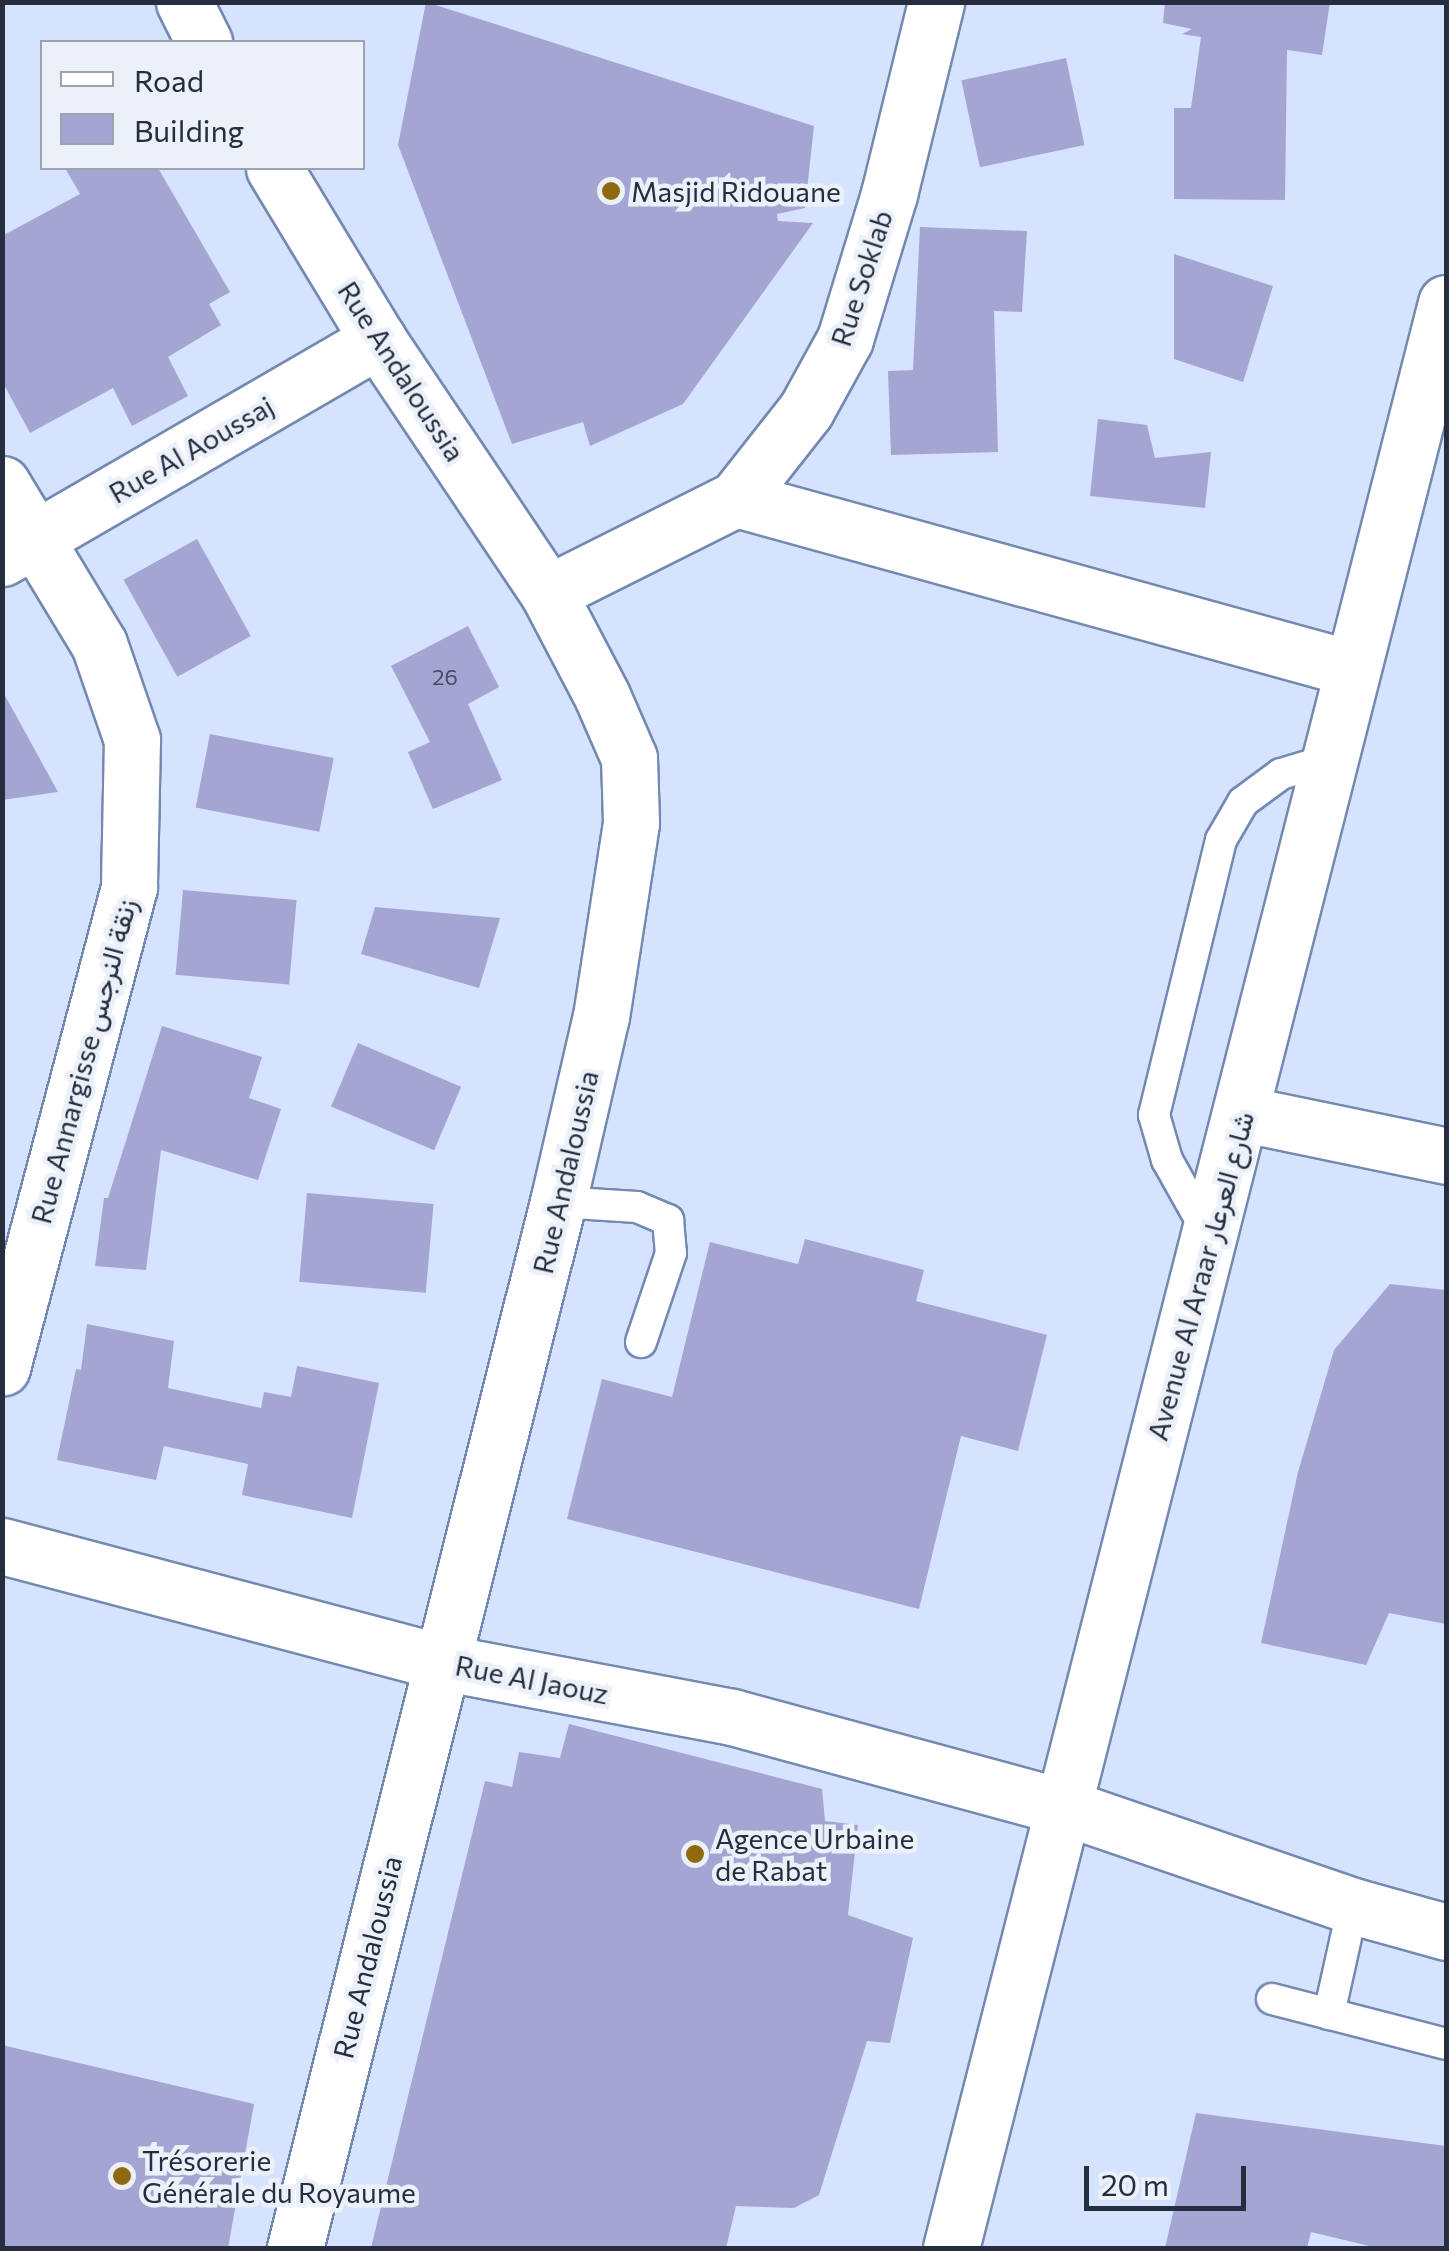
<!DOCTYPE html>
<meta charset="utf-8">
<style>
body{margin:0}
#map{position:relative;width:1449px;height:2251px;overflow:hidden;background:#d5e3fe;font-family:Commissioner,Vazirmatn,sans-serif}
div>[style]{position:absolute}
.building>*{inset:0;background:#a4a5d3;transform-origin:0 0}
.roads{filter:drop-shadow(2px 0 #7489b1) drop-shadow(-2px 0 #7489b1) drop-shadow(0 2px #7489b1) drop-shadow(0 -2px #7489b1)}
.lane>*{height:30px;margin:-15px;padding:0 15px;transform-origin:15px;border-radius:15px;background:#fff}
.street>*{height:55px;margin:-27.5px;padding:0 27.5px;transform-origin:27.5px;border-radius:27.5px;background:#fff}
.secondary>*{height:55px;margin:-27.5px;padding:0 27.5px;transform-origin:27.5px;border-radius:27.5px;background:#fff}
.dots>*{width:28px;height:28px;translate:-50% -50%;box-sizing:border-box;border:5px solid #ebf0f9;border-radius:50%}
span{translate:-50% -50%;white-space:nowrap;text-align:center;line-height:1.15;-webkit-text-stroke:9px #ebf0f9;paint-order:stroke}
.number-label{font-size:22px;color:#454b63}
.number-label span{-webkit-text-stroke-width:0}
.poi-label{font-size:28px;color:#252d3e}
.left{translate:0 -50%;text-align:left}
.street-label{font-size:28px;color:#252d3e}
.frame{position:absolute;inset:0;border:5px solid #252d3e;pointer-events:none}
.legend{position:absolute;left:40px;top:40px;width:325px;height:130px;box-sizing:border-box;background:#ebf0f9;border:2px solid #9ca2ae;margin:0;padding:12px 18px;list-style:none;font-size:30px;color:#252d3e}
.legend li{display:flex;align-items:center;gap:20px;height:50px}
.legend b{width:50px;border:2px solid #9ca2ae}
.scale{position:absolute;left:1084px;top:2166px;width:162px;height:45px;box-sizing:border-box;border:5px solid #252d3e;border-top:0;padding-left:12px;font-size:30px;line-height:35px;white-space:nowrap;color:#252d3e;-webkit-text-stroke:8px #ebf0f9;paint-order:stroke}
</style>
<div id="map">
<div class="building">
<div style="clip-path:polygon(426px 2px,814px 126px,805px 208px,777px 214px,778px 221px,813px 223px,683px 404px,590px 446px,583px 422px,512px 444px,398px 145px)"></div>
<div style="clip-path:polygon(1165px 2px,1330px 2px,1322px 55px,1287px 50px,1285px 200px,1174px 199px,1174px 108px,1191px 108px,1201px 37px,1182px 34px,1192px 29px,1163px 23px)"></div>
<div style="left:1066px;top:58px;width:89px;height:107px;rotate:78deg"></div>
<div style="clip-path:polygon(65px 168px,158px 168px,230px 292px,209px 304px,221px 325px,168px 357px,188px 396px,132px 426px,113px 388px,30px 433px,2px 381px,2px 236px,80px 194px)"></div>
<div style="clip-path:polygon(920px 227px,1027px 231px,1022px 312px,994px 311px,998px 452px,891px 455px,888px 371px,913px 370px)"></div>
<div style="clip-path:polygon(1174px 254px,1273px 286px,1243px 382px,1174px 359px)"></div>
<div style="clip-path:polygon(1098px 419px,1147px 425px,1155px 458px,1211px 452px,1205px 508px,1090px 496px)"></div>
<div style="left:197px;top:539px;width:111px;height:84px;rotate:61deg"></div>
<div style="clip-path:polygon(468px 626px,499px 687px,468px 704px,502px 780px,433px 809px,408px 752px,430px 742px,391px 666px)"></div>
<div style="clip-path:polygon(2px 690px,58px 792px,2px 800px)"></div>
<div style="left:210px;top:734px;width:126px;height:75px;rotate:11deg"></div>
<div style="left:183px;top:890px;width:114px;height:85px;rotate:5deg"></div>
<div style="clip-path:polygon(375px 907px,500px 918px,479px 988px,361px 954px)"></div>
<div style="clip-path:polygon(162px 1026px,262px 1057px,249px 1098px,281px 1109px,258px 1180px,161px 1150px,146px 1270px,95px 1266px,104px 1198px,108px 1198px)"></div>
<div style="left:358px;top:1043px;width:112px;height:69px;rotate:23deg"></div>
<div style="left:307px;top:1193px;width:127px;height:89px;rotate:5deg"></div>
<div style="clip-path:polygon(805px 1239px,924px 1270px,916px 1301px,1047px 1335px,1018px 1451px,961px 1436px,919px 1609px,567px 1519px,602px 1379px,672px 1397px,710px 1242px,798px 1264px)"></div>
<div style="clip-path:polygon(1390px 1284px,1446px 1290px,1446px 1624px,1389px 1613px,1366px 1665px,1261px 1643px,1298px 1472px,1334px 1350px)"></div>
<div style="clip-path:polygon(87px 1324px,174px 1341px,168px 1388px,261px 1408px,264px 1392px,291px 1397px,297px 1366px,379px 1383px,352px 1518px,242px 1495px,248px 1464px,164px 1446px,156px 1480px,57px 1460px,76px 1369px,81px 1370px)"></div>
<div style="clip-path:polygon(569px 1724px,822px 1789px,825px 1821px,858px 1825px,848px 1915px,913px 1938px,890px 2043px,867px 2041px,819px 2195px,794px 2208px,736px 2206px,726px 2248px,371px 2248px,485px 1781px,512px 1787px,519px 1752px,560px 1758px)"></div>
<div style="clip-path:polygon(2px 2045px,254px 2104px,228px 2248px,2px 2248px)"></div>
<div style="clip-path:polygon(1196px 2113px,1446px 2146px,1446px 2248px,1378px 2248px,1311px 2232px,1307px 2248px,1165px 2248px)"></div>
</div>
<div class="roads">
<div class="lane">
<div style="left:558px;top:1202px;width:79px;rotate:3.6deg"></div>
<div style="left:637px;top:1207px;width:34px;rotate:23deg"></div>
<div style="left:668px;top:1220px;width:33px;rotate:85deg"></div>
<div style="left:671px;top:1253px;width:94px;rotate:108.6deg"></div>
<div style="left:1208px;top:1233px;width:84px;rotate:-119.3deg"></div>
<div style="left:1167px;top:1160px;width:47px;rotate:-106.1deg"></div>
<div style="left:1154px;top:1115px;width:283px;rotate:-76.3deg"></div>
<div style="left:1221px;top:840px;width:44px;rotate:-59.9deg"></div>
<div style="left:1243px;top:802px;width:47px;rotate:-36.4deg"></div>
<div style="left:1281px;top:774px;width:52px;rotate:-16.7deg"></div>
<div style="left:1272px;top:1999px;width:180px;rotate:14.5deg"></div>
<div style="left:1329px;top:2014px;width:111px;rotate:-77.5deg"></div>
</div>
<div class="street">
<div style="left:184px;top:2px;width:45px;rotate:63.4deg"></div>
<div style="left:274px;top:168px;width:201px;rotate:58.8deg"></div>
<div style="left:378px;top:340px;width:305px;rotate:56.1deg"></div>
<div style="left:548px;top:593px;width:116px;rotate:62.3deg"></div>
<div style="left:602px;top:696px;width:68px;rotate:66.5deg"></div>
<div style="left:629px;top:758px;width:65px;rotate:88.2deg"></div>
<div style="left:631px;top:823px;width:195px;rotate:98.8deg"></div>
<div style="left:601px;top:1016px;width:191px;rotate:103deg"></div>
<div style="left:558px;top:1202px;width:1079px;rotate:104.11deg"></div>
<div style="left:2px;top:484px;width:187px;rotate:58.8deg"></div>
<div style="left:99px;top:644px;width:102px;rotate:71deg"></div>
<div style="left:132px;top:740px;width:147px;rotate:91.2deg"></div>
<div style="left:129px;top:887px;width:497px;rotate:104.8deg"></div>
<div style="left:736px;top:499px;width:637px;rotate:15.39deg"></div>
<div style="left:2px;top:558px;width:435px;rotate:-30.1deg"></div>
<div style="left:548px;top:593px;width:210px;rotate:-26.6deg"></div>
<div style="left:736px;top:499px;width:113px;rotate:-51.8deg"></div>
<div style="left:806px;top:410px;width:81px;rotate:-61.2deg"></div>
<div style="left:845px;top:339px;width:152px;rotate:-73.1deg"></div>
<div style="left:889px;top:194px;width:198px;rotate:-76.2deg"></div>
<div style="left:1244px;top:1114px;width:206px;rotate:11.7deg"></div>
<div style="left:2px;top:1546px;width:454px;rotate:14.8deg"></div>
<div style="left:441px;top:1662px;width:296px;rotate:10.7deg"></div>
<div style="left:732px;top:1717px;width:344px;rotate:15.2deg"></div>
<div style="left:1064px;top:1807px;width:305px;rotate:18.9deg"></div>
<div style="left:1353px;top:1906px;width:97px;rotate:15.6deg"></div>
</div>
<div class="secondary">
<div style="left:951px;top:2248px;width:2007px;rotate:-75.72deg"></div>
</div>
</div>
<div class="dots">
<div style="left:611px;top:191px;background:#8e690d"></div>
<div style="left:695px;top:1854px;background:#8e690d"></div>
<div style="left:122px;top:2176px;background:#8e690d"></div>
</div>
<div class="number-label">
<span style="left:445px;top:677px">26</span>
</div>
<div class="poi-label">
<span class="left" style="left:631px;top:191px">Masjid Ridouane</span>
<span class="left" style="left:715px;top:1854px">Agence Urbaine<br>de Rabat</span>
<span class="left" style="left:142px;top:2176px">Trésorerie<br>Générale du Royaume</span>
</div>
<div class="street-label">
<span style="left:861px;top:278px;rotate:-72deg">Rue Soklab</span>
<span style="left:402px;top:371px;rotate:57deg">Rue Andaloussia</span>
<span style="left:191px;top:449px;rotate:-30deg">Rue Al Aoussaj</span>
<span style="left:83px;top:1061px;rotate:-75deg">Rue Annargisse زنقة النرجس</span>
<span style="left:565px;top:1172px;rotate:-77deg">Rue Andaloussia</span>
<span style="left:1200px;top:1276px;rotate:-75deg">Avenue Al Araar شارع العرعار</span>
<span style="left:532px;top:1679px;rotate:11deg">Rue Al Jaouz</span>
<span style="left:367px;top:1957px;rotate:-76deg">Rue Andaloussia</span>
</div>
<div class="frame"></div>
<ul class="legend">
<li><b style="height:12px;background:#fff"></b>Road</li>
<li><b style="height:28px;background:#a4a5d3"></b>Building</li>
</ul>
<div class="scale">20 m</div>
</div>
